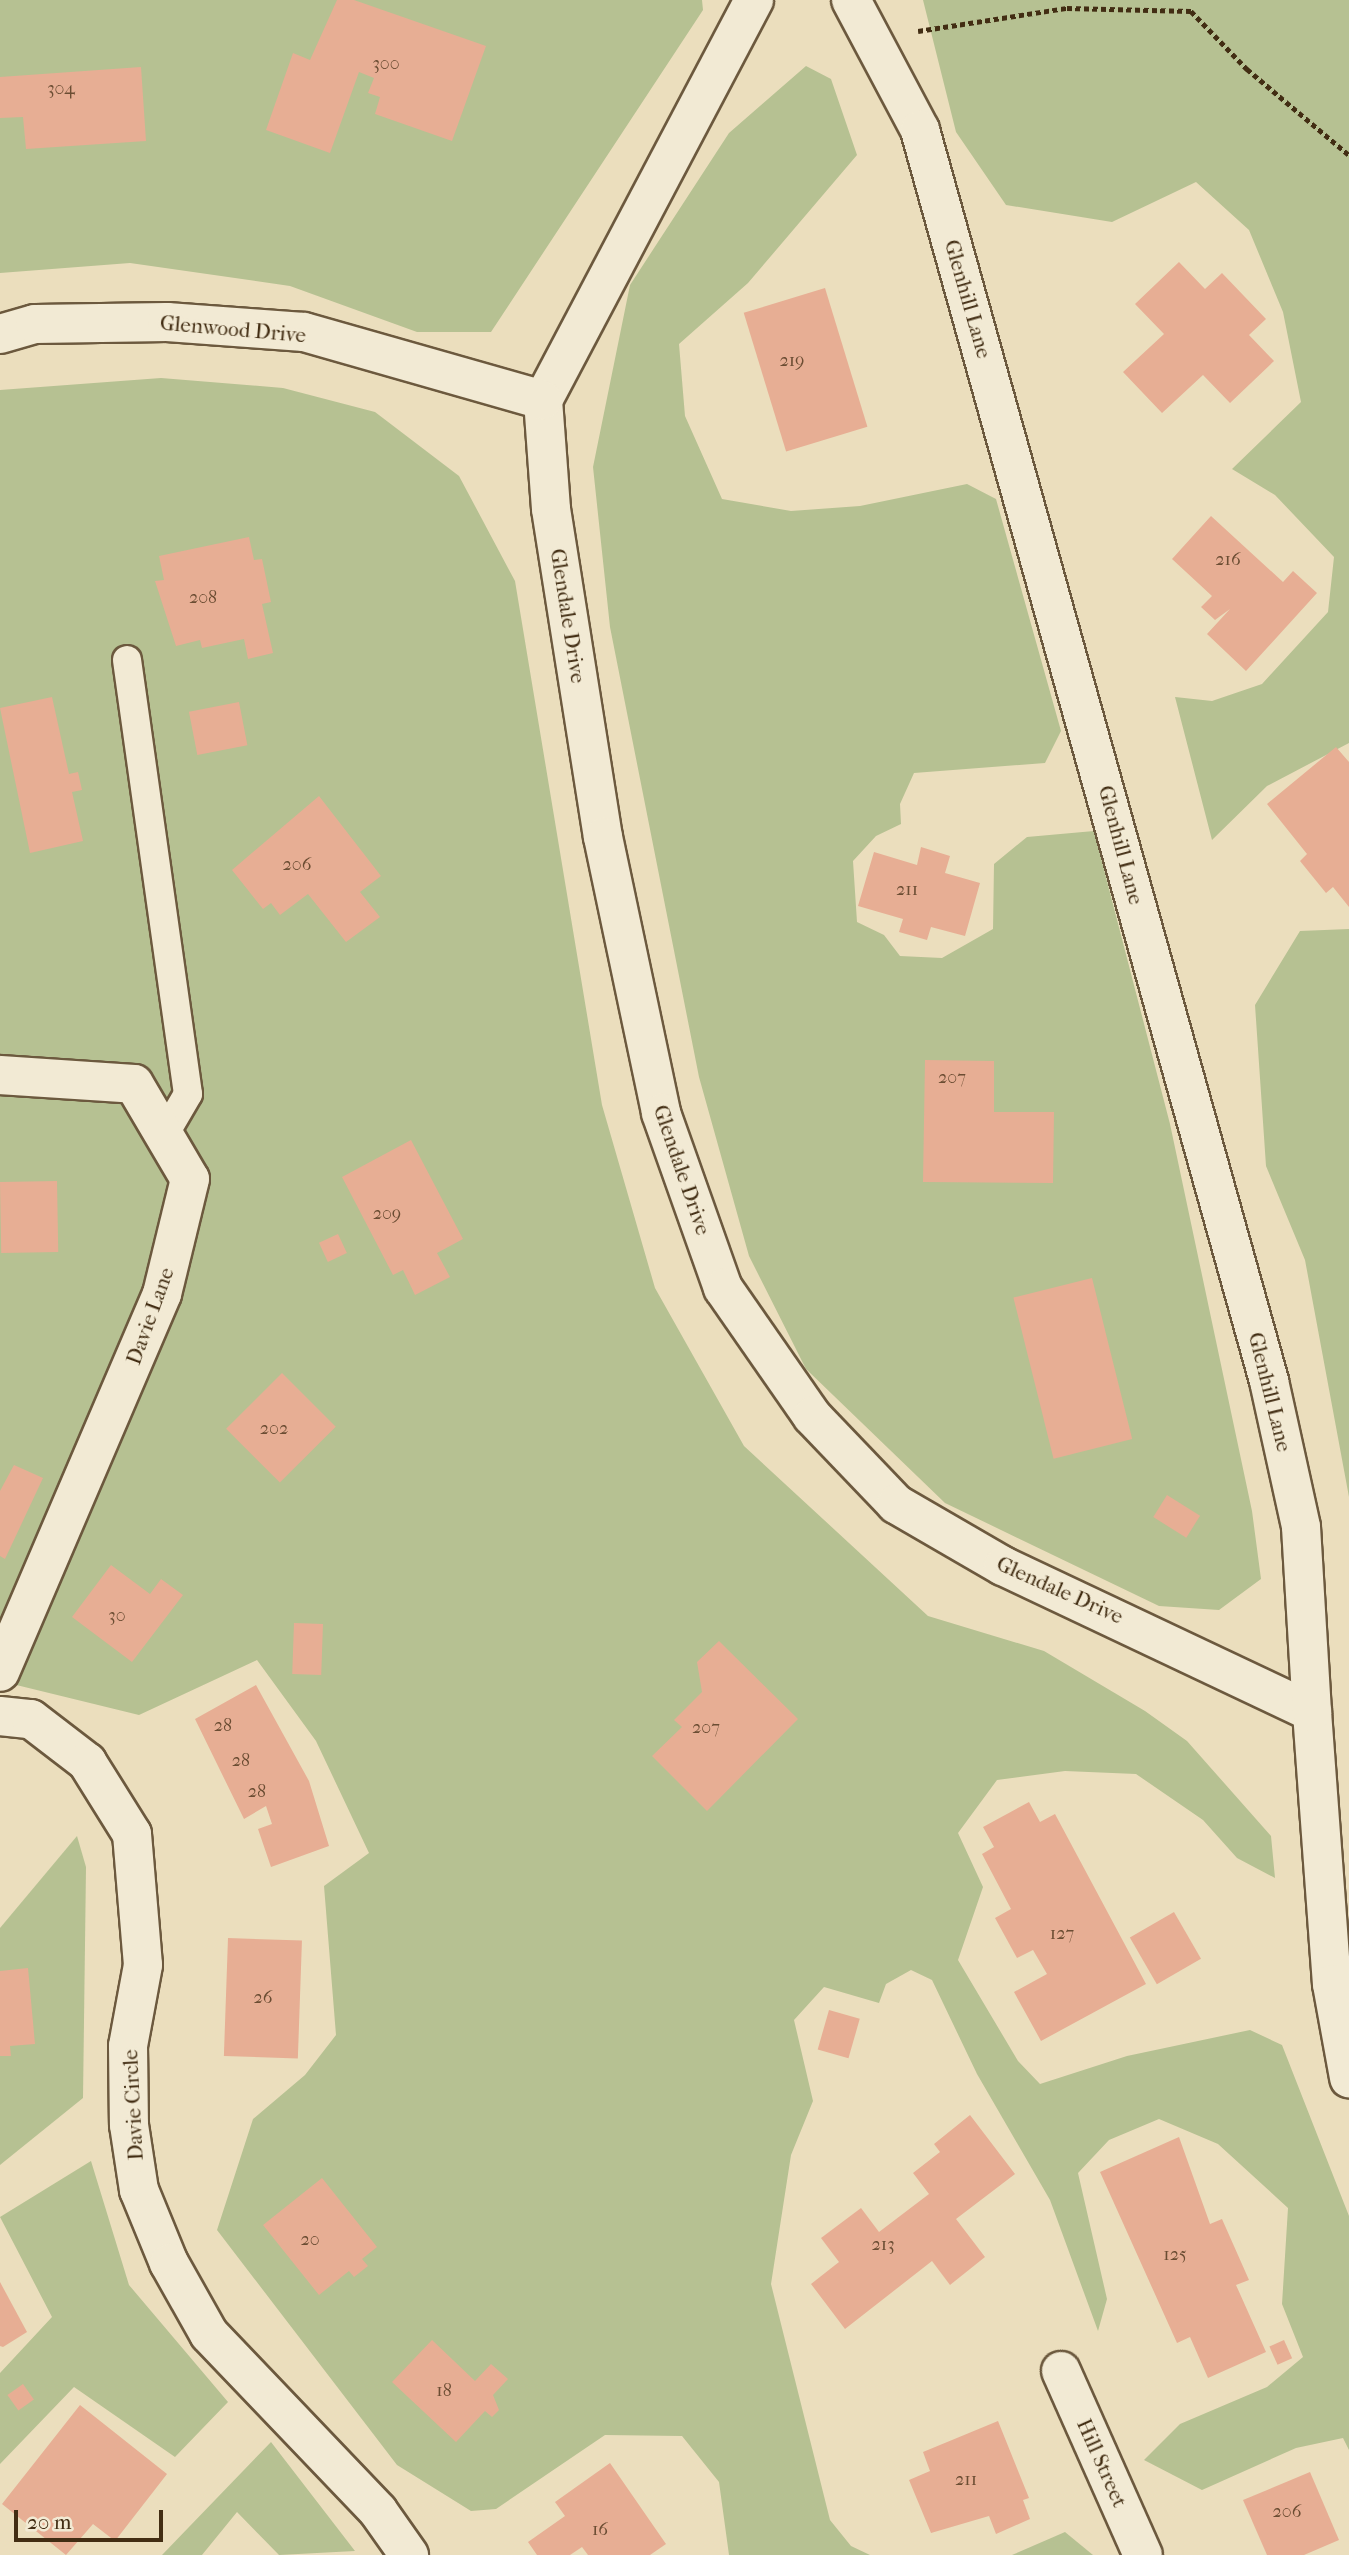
<!DOCTYPE html>
<style>
body{margin:0}
#map{position:relative;width:1349px;height:2555px;overflow:hidden;background:#ebdebd;font-family:"IM FELL French Canon",serif}
div>[style]{position:absolute}
.green>*{inset:0;background:#b6c192}
.building>*{inset:0;background:#e7ae94;transform-origin:0 0}
.path>*{height:4.5px;margin-top:-2.25px;transform-origin:0;background:repeating-linear-gradient(90deg,#422d13 0 5px,transparent 0 8.5px)}
.roads{filter:drop-shadow(2px 0 #6c593e) drop-shadow(-2px 0 #6c593e) drop-shadow(0 2px #6c593e) drop-shadow(0 -2px #6c593e)}
.service>*{height:28px;margin:-14px;padding:0 14px;transform-origin:14px;border-radius:14px;background:#f2ead4}
.minor>*{height:38px;margin:-19px;padding:0 19px;transform-origin:19px;border-radius:19px;background:#f2ead4}
span{translate:-50% -50%;white-space:nowrap;text-align:center;line-height:1.15;-webkit-text-stroke:5px #f2ead4;paint-order:stroke}
.number-label{font-size:18px;color:#6b4d33}
.number-label span{-webkit-text-stroke-width:0}
.street-label{font-size:21px;color:#422d13}
.scale{position:absolute;left:14px;top:2510px;width:149px;height:32px;box-sizing:border-box;border:4px solid #422d13;border-top:0;padding-left:9px;font-size:21px;line-height:24px;white-space:nowrap;color:#422d13;-webkit-text-stroke:5px #f2ead4;paint-order:stroke}
</style>
<div id="map">
<div class="green">
<div style="clip-path:polygon(0 0,702px 0,703px 10px,491px 332px,417px 332px,290px 286px,130px 263px,0 273px)"></div>
<div style="clip-path:polygon(923px 0,1349px 0,1349px 743px,1267px 786px,1212px 840px,1175px 697px,1212px 701px,1262px 684px,1328px 612px,1334px 557px,1275px 495px,1232px 469px,1301px 402px,1283px 312px,1249px 230px,1196px 182px,1112px 222px,1006px 205px,956px 132px)"></div>
<div style="clip-path:polygon(806px 66px,831px 79px,857px 155px,748px 283px,679px 344px,685px 416px,722px 499px,791px 511px,860px 506px,967px 484px,996px 499px,1061px 731px,1045px 763px,914px 773px,900px 804px,901px 824px,876px 836px,853px 861px,857px 922px,884px 935px,900px 956px,942px 958px,993px 929px,994px 864px,1027px 837px,1094px 831px,1170px 1124px,1252px 1511px,1261px 1579px,1219px 1610px,1159px 1606px,945px 1503px,806px 1369px,749px 1256px,699px 1077px,610px 627px,593px 467px,630px 285px,729px 133px)"></div>
<div style="clip-path:polygon(161px 378px,283px 388px,375px 412px,459px 476px,515px 581px,602px 1105px,655px 1288px,744px 1446px,928px 1616px,1044px 1651px,1145px 1711px,1187px 1741px,1271px 1836px,1275px 1878px,1237px 1858px,1203px 1820px,1136px 1774px,1065px 1771px,997px 1780px,958px 1833px,983px 1887px,958px 1960px,1018px 2061px,1040px 2084px,1127px 2056px,1250px 2030px,1282px 2045px,1349px 2216px,1349px 2450px,1343px 2438px,1296px 2448px,1202px 2490px,1144px 2460px,1180px 2424px,1267px 2387px,1303px 2357px,1282px 2304px,1288px 2208px,1218px 2144px,1159px 2119px,1109px 2140px,1078px 2173px,1107px 2299px,1098px 2331px,1050px 2200px,977px 2074px,932px 1980px,911px 1970px,886px 1984px,879px 2003px,824px 1987px,794px 2020px,813px 2101px,791px 2155px,771px 2284px,830px 2520px,851px 2546px,870px 2555px,729px 2555px,719px 2482px,682px 2436px,605px 2435px,496px 2509px,471px 2511px,397px 2465px,217px 2230px,253px 2119px,305px 2075px,336px 2035px,324px 1886px,369px 1853px,316px 1741px,257px 1660px,139px 1715px,0 1681px,0 390px)"></div>
<div style="clip-path:polygon(1349px 929px,1349px 1497px,1305px 1260px,1266px 1166px,1255px 1005px,1300px 931px)"></div>
<div style="clip-path:polygon(77px 1836px,86px 1867px,83px 2098px,0 2165px,0 1928px)"></div>
<div style="clip-path:polygon(91px 2161px,129px 2285px,228px 2402px,175px 2457px,74px 2387px,0 2464px,0 2373px,52px 2317px,0 2217px)"></div>
<div style="clip-path:polygon(271px 2442px,355px 2551px,279px 2555px,237px 2512px,202px 2555px,162px 2555px)"></div>
<div style="clip-path:polygon(1065px 2532px,1093px 2555px,1012px 2555px)"></div>
</div>
<div class="building">
<div style="clip-path:polygon(337px 0,354px 0,486px 46px,452px 141px,375px 114px,380px 97px,368px 93px,374px 78px,359px 72px,330px 153px,266px 130px,293px 53px,310px 60px)"></div>
<div style="clip-path:polygon(141px 67px,146px 141px,26px 149px,23px 117px,0 118px,0 77px)"></div>
<div style="clip-path:polygon(1179px 262px,1205px 289px,1222px 273px,1266px 319px,1249px 335px,1274px 361px,1230px 403px,1203px 375px,1162px 413px,1123px 372px,1164px 334px,1135px 304px)"></div>
<div style="left:825px;top:288px;width:145px;height:85px;rotate:73deg"></div>
<div style="clip-path:polygon(1211px 516px,1283px 582px,1293px 571px,1317px 593px,1246px 671px,1207px 634px,1230px 609px,1215px 620px,1201px 607px,1212px 596px,1172px 559px)"></div>
<div style="clip-path:polygon(249px 537px,254px 560px,262px 559px,271px 602px,262px 604px,273px 653px,248px 659px,244px 639px,202px 648px,200px 640px,176px 646px,155px 581px,164px 580px,159px 556px)"></div>
<div style="clip-path:polygon(52px 697px,69px 774px,78px 772px,82px 790px,72px 792px,83px 841px,30px 853px,0 708px)"></div>
<div style="left:239px;top:702px;width:44px;height:51px;rotate:79deg"></div>
<div style="clip-path:polygon(1336px 747px,1349px 762px,1349px 907px,1333px 887px,1326px 893px,1300px 861px,1307px 854px,1267px 804px)"></div>
<div style="clip-path:polygon(319px 796px,381px 876px,360px 892px,380px 917px,346px 942px,308px 894px,280px 915px,271px 903px,263px 909px,232px 870px)"></div>
<div style="clip-path:polygon(921px 847px,950px 856px,945px 873px,980px 883px,965px 936px,931px 927px,927px 940px,899px 932px,903px 919px,858px 906px,874px 852px,917px 865px)"></div>
<div style="clip-path:polygon(925px 1060px,994px 1061px,994px 1112px,1054px 1112px,1053px 1183px,923px 1182px)"></div>
<div style="clip-path:polygon(411px 1140px,463px 1239px,437px 1253px,450px 1277px,415px 1295px,403px 1270px,393px 1275px,342px 1177px)"></div>
<div style="left:57px;top:1181px;width:71px;height:57px;rotate:89deg"></div>
<div style="left:338px;top:1234px;width:21px;height:21px;rotate:65deg"></div>
<div style="left:1092px;top:1278px;width:166px;height:81px;rotate:76deg"></div>
<div style="left:282px;top:1373px;width:76px;height:79px;rotate:45deg"></div>
<div style="clip-path:polygon(14px 1465px,43px 1478px,5px 1559px,0 1556px,0 1491px)"></div>
<div style="left:1167px;top:1495px;width:39px;height:26px;rotate:32deg"></div>
<div style="clip-path:polygon(111px 1565px,150px 1594px,161px 1579px,183px 1595px,132px 1662px,72px 1617px)"></div>
<div style="left:294px;top:1623px;width:29px;height:51px;rotate:2deg"></div>
<div style="clip-path:polygon(719px 1641px,798px 1719px,707px 1811px,652px 1756px,682px 1727px,674px 1720px,702px 1692px,697px 1662px)"></div>
<div style="clip-path:polygon(256px 1685px,309px 1781px,329px 1846px,271px 1867px,258px 1829px,272px 1824px,266px 1806px,244px 1819px,195px 1719px)"></div>
<div style="clip-path:polygon(1029px 1802px,1040px 1822px,1055px 1814px,1146px 1984px,1041px 2041px,1014px 1992px,1047px 1974px,1033px 1950px,1017px 1958px,995px 1918px,1011px 1909px,982px 1854px,994px 1847px,983px 1827px)"></div>
<div style="left:1174px;top:1912px;width:54px;height:51px;rotate:60deg"></div>
<div style="left:228px;top:1938px;width:74px;height:118px;rotate:2deg"></div>
<div style="clip-path:polygon(28px 1968px,35px 2044px,10px 2046px,11px 2056px,0 2056px,0 1971px)"></div>
<div style="left:829px;top:2010px;width:32px;height:41px;rotate:16deg"></div>
<div style="clip-path:polygon(970px 2115px,1015px 2174px,956px 2219px,985px 2257px,950px 2285px,932px 2261px,845px 2329px,811px 2284px,839px 2262px,821px 2238px,861px 2208px,879px 2232px,929px 2194px,913px 2173px,940px 2152px,934px 2144px)"></div>
<div style="clip-path:polygon(1179px 2137px,1210px 2224px,1222px 2219px,1249px 2280px,1236px 2285px,1266px 2352px,1208px 2378px,1190px 2337px,1177px 2343px,1100px 2172px)"></div>
<div style="clip-path:polygon(322px 2178px,377px 2247px,362px 2259px,368px 2266px,354px 2277px,349px 2271px,319px 2295px,263px 2225px)"></div>
<div style="clip-path:polygon(0 2282px,27px 2332px,3px 2347px,0 2346px)"></div>
<div style="clip-path:polygon(432px 2340px,475px 2381px,491px 2364px,508px 2379px,493px 2395px,499px 2410px,492px 2417px,485px 2411px,456px 2442px,392px 2382px)"></div>
<div style="left:1284px;top:2340px;width:20px;height:16px;rotate:66deg"></div>
<div style="left:23px;top:2384px;width:19px;height:19px;rotate:55deg"></div>
<div style="clip-path:polygon(80px 2405px,167px 2474px,115px 2541px,93px 2524px,66px 2555px,2px 2504px)"></div>
<div style="clip-path:polygon(998px 2421px,1029px 2498px,1023px 2500px,1030px 2519px,996px 2534px,989px 2516px,931px 2533px,909px 2480px,930px 2471px,923px 2452px)"></div>
<div style="clip-path:polygon(610px 2463px,666px 2544px,650px 2555px,588px 2555px,582px 2547px,570px 2555px,537px 2555px,528px 2542px,565px 2516px,555px 2502px)"></div>
<div style="clip-path:polygon(1310px 2472px,1339px 2540px,1304px 2555px,1267px 2555px,1243px 2500px)"></div>
</div>
<div class="path">
<div style="left:918px;top:31px;width:151px;rotate:-8.8deg"></div>
<div style="left:1067px;top:8px;width:124px;rotate:1.4deg"></div>
<div style="left:1191px;top:11px;width:81px;rotate:46deg"></div>
<div style="left:1247px;top:69px;width:133px;rotate:40.1deg"></div>
</div>
<div class="roads">
<div class="service">
<div style="left:127px;top:660px;width:438px;rotate:82deg"></div>
<div style="left:188px;top:1094px;width:48px;rotate:120.3deg"></div>
</div>
<div class="minor">
<div style="left:754px;top:0;width:452px;rotate:117.8deg"></div>
<div style="left:543px;top:400px;width:109px;rotate:85.8deg"></div>
<div style="left:551px;top:509px;width:332px;rotate:81deg"></div>
<div style="left:603px;top:837px;width:282px;rotate:78.1deg"></div>
<div style="left:661px;top:1113px;width:186px;rotate:70.5deg"></div>
<div style="left:723px;top:1288px;width:156px;rotate:55.2deg"></div>
<div style="left:812px;top:1416px;width:122px;rotate:46.3deg"></div>
<div style="left:896px;top:1504px;width:124px;rotate:30.1deg"></div>
<div style="left:1003px;top:1566px;width:342px;rotate:25.3deg"></div>
<div style="left:1312px;top:1712px;width:273px;rotate:85.8deg"></div>
<div style="left:1332px;top:1984px;width:96px;rotate:79.7deg"></div>
<div style="left:851px;top:0;width:147px;rotate:62deg"></div>
<div style="left:920px;top:130px;width:1299px;rotate:74.41deg"></div>
<div style="left:1269px;top:1381px;width:149px;rotate:77.6deg"></div>
<div style="left:1301px;top:1527px;width:185px;rotate:86.6deg"></div>
<div style="left:0;top:334px;width:36px;rotate:-16deg"></div>
<div style="left:35px;top:324px;width:132px;rotate:-0.9deg"></div>
<div style="left:167px;top:322px;width:137px;rotate:4.2deg"></div>
<div style="left:304px;top:332px;width:248px;rotate:15.9deg"></div>
<div style="left:0;top:1075px;width:134px;rotate:3.8deg"></div>
<div style="left:134px;top:1084px;width:110px;rotate:59.5deg"></div>
<div style="left:190px;top:1179px;width:118px;rotate:103.7deg"></div>
<div style="left:162px;top:1294px;width:411px;rotate:113.2deg"></div>
<div style="left:0;top:1716px;width:31px;rotate:6deg"></div>
<div style="left:31px;top:1719px;width:71px;rotate:37.5deg"></div>
<div style="left:87px;top:1762px;width:85px;rotate:58deg"></div>
<div style="left:132px;top:1834px;width:131px;rotate:85.2deg"></div>
<div style="left:143px;top:1965px;width:82px;rotate:100.5deg"></div>
<div style="left:128px;top:2046px;width:79px;rotate:89.3deg"></div>
<div style="left:129px;top:2125px;width:66px;rotate:81.3deg"></div>
<div style="left:139px;top:2190px;width:79px;rotate:67.7deg"></div>
<div style="left:169px;top:2263px;width:81px;rotate:60.6deg"></div>
<div style="left:209px;top:2334px;width:245px;rotate:46.3deg"></div>
<div style="left:378px;top:2511px;width:54px;rotate:54.8deg"></div>
<div style="left:1061px;top:2371px;width:201px;rotate:66deg"></div>
</div>
</div>
<div class="number-label">
<span style="left:386px;top:64px">300</span>
<span style="left:61px;top:89px">304</span>
<span style="left:792px;top:361px">219</span>
<span style="left:1228px;top:560px">216</span>
<span style="left:203px;top:598px">208</span>
<span style="left:297px;top:865px">206</span>
<span style="left:907px;top:890px">211</span>
<span style="left:952px;top:1078px">207</span>
<span style="left:387px;top:1214px">209</span>
<span style="left:274px;top:1429px">202</span>
<span style="left:117px;top:1616px">30</span>
<span style="left:223px;top:1726px">28</span>
<span style="left:706px;top:1728px">207</span>
<span style="left:241px;top:1761px">28</span>
<span style="left:257px;top:1792px">28</span>
<span style="left:1062px;top:1934px">127</span>
<span style="left:263px;top:1998px">26</span>
<span style="left:310px;top:2240px">20</span>
<span style="left:883px;top:2245px">213</span>
<span style="left:1175px;top:2255px">125</span>
<span style="left:444px;top:2391px">18</span>
<span style="left:966px;top:2480px">211</span>
<span style="left:1287px;top:2512px">206</span>
<span style="left:600px;top:2530px">16</span>
</div>
<div class="street-label">
<span style="left:968px;top:299px;rotate:74deg">Glenhill Lane</span>
<span style="left:233px;top:329px;rotate:5deg">Glenwood Drive</span>
<span style="left:568px;top:616px;rotate:81deg">Glendale Drive</span>
<span style="left:1121px;top:845px;rotate:75deg">Glenhill Lane</span>
<span style="left:682px;top:1170px;rotate:71deg">Glendale Drive</span>
<span style="left:150px;top:1316px;rotate:-70deg">Davie Lane</span>
<span style="left:1270px;top:1392px;rotate:76deg">Glenhill Lane</span>
<span style="left:1060px;top:1590px;rotate:24deg">Glendale Drive</span>
<span style="left:133px;top:2105px;rotate:-93deg">Davie Circle</span>
<span style="left:1102px;top:2463px;rotate:66deg">Hill Street</span>
</div>
<div class="scale">20 m</div>
</div>
